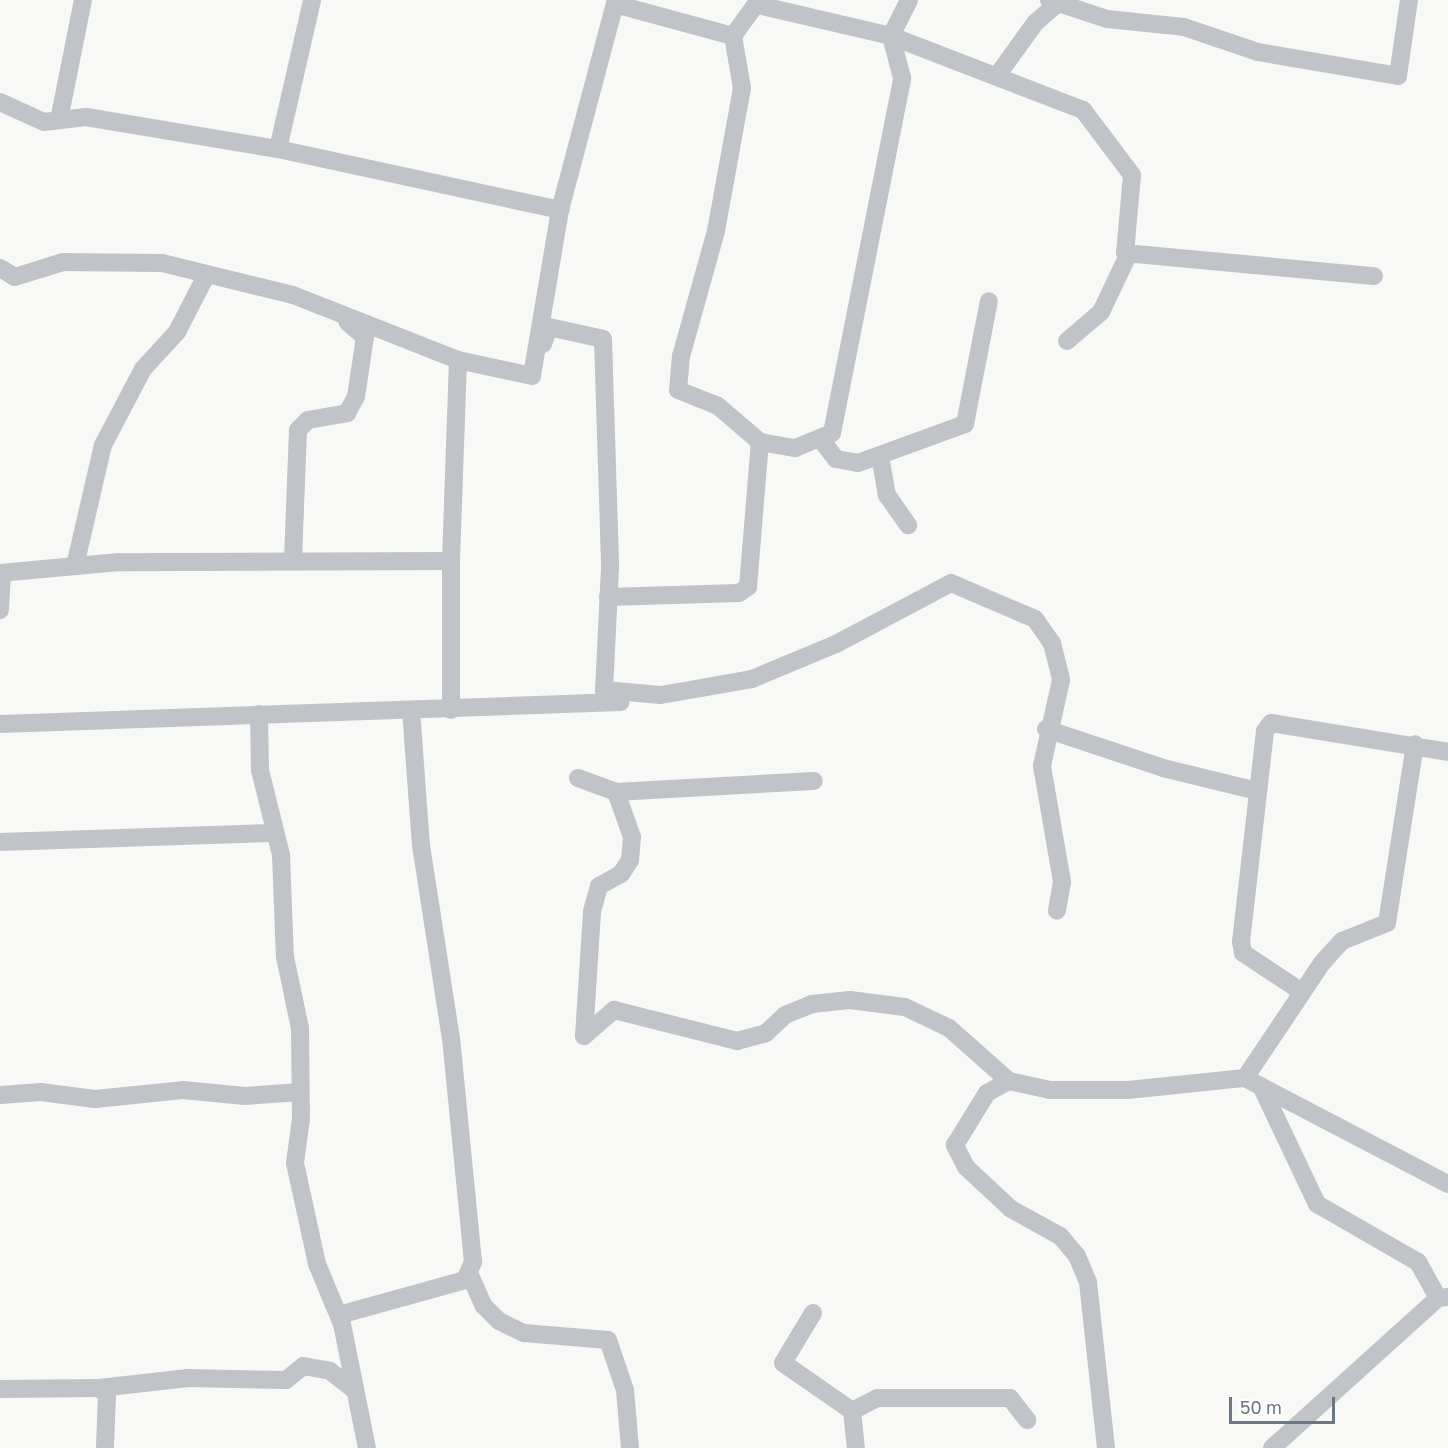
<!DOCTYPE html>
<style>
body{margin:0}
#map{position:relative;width:1448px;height:1448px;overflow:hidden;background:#f8f8f6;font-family:"Golos Text",sans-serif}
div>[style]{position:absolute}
.street>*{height:18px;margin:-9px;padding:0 9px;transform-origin:9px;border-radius:9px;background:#c0c3c7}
span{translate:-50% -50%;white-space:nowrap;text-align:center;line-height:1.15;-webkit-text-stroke:6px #fff;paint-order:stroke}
.scale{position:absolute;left:1229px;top:1397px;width:106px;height:27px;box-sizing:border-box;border:3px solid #6b7783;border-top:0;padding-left:8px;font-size:18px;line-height:21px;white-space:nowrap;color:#6b7783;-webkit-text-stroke:4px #fff;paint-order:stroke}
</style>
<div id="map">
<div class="street">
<div style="left:1049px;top:0;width:61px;rotate:18.1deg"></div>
<div style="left:1107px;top:19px;width:77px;rotate:5.9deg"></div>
<div style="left:1184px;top:27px;width:78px;rotate:18.7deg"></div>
<div style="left:1258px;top:52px;width:142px;rotate:9.7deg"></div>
<div style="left:1398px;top:76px;width:77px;rotate:-81.8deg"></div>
<div style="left:615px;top:4px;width:122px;rotate:15.2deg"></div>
<div style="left:733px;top:36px;width:53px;rotate:80.2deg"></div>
<div style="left:742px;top:88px;width:145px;rotate:100.3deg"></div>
<div style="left:716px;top:231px;width:130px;rotate:105.6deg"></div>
<div style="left:681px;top:356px;width:34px;rotate:95deg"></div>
<div style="left:678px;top:390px;width:43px;rotate:21.8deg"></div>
<div style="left:718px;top:406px;width:55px;rotate:40.6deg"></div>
<div style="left:760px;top:442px;width:36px;rotate:10deg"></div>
<div style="left:795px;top:448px;width:40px;rotate:-22deg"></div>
<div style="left:832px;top:433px;width:362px;rotate:-78.8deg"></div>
<div style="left:902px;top:78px;width:43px;rotate:-104.7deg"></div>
<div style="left:891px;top:36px;width:40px;rotate:-63.4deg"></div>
<div style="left:758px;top:5px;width:137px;rotate:13.1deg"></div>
<div style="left:891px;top:36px;width:206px;rotate:21.1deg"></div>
<div style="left:1083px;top:110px;width:81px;rotate:53deg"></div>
<div style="left:1132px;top:175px;width:78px;rotate:95.1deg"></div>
<div style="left:1125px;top:253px;width:250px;rotate:5.3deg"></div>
<div style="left:733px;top:36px;width:44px;rotate:-54.2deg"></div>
<div style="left:999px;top:73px;width:62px;rotate:-54.2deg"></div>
<div style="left:1035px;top:23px;width:30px;rotate:-41deg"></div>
<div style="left:0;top:102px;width:48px;rotate:24.4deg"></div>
<div style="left:44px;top:122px;width:42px;rotate:-6.8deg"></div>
<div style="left:86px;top:117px;width:195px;rotate:9.5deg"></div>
<div style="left:278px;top:149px;width:289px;rotate:12.2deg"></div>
<div style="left:560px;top:210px;width:168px;rotate:99.6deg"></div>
<div style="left:532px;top:376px;width:76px;rotate:-167.8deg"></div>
<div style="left:458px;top:360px;width:201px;rotate:92deg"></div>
<div style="left:451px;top:561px;width:332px;rotate:179.8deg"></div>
<div style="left:119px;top:562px;width:120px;rotate:174.7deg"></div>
<div style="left:59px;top:120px;width:122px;rotate:-78.7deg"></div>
<div style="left:278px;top:149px;width:153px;rotate:-77.1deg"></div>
<div style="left:560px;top:210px;width:217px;rotate:-75.1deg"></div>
<div style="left:0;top:268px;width:17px;rotate:31deg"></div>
<div style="left:15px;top:277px;width:50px;rotate:-17.4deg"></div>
<div style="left:63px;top:262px;width:99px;rotate:0.6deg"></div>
<div style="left:162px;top:263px;width:135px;rotate:13.7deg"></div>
<div style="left:293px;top:295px;width:177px;rotate:21.5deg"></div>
<div style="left:1067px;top:341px;width:45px;rotate:-40.5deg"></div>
<div style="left:1101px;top:312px;width:65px;rotate:-64.6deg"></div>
<div style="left:543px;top:344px;width:18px;rotate:-71deg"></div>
<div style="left:549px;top:327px;width:55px;rotate:12.5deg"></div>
<div style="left:603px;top:339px;width:229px;rotate:88.2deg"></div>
<div style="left:610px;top:568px;width:122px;rotate:92.8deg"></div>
<div style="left:604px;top:690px;width:57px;rotate:5deg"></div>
<div style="left:661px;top:695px;width:92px;rotate:-10deg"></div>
<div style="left:752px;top:679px;width:91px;rotate:-22.6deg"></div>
<div style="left:836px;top:644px;width:130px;rotate:-27.9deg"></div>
<div style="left:951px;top:583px;width:91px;rotate:23.2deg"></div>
<div style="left:1035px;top:619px;width:29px;rotate:55deg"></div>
<div style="left:1052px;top:643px;width:38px;rotate:76deg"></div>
<div style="left:1061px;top:680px;width:88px;rotate:102.5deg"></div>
<div style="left:1042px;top:766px;width:118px;rotate:80.2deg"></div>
<div style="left:1062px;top:882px;width:29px;rotate:100deg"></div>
<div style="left:820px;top:438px;width:26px;rotate:53deg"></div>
<div style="left:836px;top:459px;width:22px;rotate:10deg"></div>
<div style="left:858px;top:463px;width:114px;rotate:-20deg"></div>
<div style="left:965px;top:424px;width:125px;rotate:-79deg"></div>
<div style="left:880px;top:456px;width:40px;rotate:80deg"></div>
<div style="left:887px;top:495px;width:37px;rotate:55deg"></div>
<div style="left:293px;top:560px;width:130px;rotate:-87.8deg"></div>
<div style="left:298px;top:430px;width:14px;rotate:-45deg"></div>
<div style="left:308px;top:420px;width:40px;rotate:-10deg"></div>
<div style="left:347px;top:413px;width:18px;rotate:-61deg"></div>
<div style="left:356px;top:397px;width:61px;rotate:-81.5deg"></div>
<div style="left:365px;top:337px;width:23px;rotate:-140deg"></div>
<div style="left:75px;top:566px;width:124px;rotate:-77deg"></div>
<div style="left:103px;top:445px;width:86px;rotate:-62.2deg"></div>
<div style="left:143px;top:369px;width:50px;rotate:-47.4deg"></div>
<div style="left:177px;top:332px;width:65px;rotate:-62.7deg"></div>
<div style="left:608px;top:597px;width:131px;rotate:-1.7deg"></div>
<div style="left:739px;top:593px;width:11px;rotate:-34deg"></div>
<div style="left:748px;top:587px;width:145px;rotate:-85.3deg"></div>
<div style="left:0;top:610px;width:37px;rotate:-87deg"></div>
<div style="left:451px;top:710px;width:149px;rotate:-90deg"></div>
<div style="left:259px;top:714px;width:56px;rotate:89deg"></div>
<div style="left:260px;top:770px;width:88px;rotate:76.1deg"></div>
<div style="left:281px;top:855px;width:102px;rotate:87.8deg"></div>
<div style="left:285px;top:957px;width:73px;rotate:78.1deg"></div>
<div style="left:300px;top:1028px;width:91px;rotate:89.4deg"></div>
<div style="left:301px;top:1119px;width:44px;rotate:97.8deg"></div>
<div style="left:295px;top:1163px;width:103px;rotate:77.7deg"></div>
<div style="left:317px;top:1264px;width:65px;rotate:67.4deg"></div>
<div style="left:342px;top:1324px;width:126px;rotate:78.6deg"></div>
<div style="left:0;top:724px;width:621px;rotate:-2.03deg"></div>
<div style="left:1046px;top:729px;width:123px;rotate:18.4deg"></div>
<div style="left:1163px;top:768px;width:97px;rotate:13.7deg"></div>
<div style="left:578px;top:778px;width:40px;rotate:20.2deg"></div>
<div style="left:616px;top:792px;width:198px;rotate:-3.2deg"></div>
<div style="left:0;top:842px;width:272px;rotate:-1.9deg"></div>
<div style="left:1302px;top:992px;width:71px;rotate:-146.5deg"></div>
<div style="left:1243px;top:953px;width:11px;rotate:-100deg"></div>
<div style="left:1241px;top:942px;width:212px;rotate:-83.5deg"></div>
<div style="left:1265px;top:731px;width:10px;rotate:-53deg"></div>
<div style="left:1271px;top:723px;width:179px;rotate:9.3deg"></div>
<div style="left:584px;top:1036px;width:40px;rotate:-41deg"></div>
<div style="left:614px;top:1010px;width:127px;rotate:14.1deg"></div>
<div style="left:737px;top:1041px;width:30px;rotate:-15deg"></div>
<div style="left:766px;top:1033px;width:26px;rotate:-43deg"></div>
<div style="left:785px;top:1015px;width:29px;rotate:-22deg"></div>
<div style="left:812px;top:1004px;width:38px;rotate:-6deg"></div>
<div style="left:850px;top:1000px;width:55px;rotate:7.3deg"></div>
<div style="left:905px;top:1007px;width:49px;rotate:25.5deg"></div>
<div style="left:949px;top:1028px;width:80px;rotate:41.5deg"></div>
<div style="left:584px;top:1036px;width:125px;rotate:-86.3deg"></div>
<div style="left:592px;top:911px;width:26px;rotate:-74deg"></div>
<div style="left:599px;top:886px;width:25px;rotate:-29deg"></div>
<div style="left:621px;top:874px;width:17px;rotate:-57deg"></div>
<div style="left:630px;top:860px;width:23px;rotate:-85deg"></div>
<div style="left:632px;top:837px;width:48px;rotate:-109.6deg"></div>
<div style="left:1245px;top:1078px;width:138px;rotate:-56.2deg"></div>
<div style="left:1322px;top:963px;width:30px;rotate:-48deg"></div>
<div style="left:1342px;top:941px;width:48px;rotate:-21.8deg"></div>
<div style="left:1387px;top:923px;width:181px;rotate:-81.1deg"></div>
<div style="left:1261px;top:1086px;width:131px;rotate:64.6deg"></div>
<div style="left:1317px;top:1204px;width:116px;rotate:29.9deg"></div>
<div style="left:1418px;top:1262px;width:41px;rotate:60.9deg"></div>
<div style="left:0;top:1095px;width:41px;rotate:-4.2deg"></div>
<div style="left:41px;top:1092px;width:54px;rotate:7.4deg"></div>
<div style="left:95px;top:1099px;width:88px;rotate:-5.8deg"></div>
<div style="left:183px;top:1090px;width:62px;rotate:5.5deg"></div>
<div style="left:245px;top:1096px;width:55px;rotate:-4.2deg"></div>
<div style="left:469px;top:1273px;width:36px;rotate:66deg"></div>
<div style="left:484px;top:1306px;width:21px;rotate:45deg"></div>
<div style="left:499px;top:1321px;width:28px;rotate:26deg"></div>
<div style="left:524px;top:1333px;width:84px;rotate:4.8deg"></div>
<div style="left:608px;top:1340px;width:53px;rotate:71.2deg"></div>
<div style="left:625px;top:1390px;width:58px;rotate:85.1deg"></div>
<div style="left:813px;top:1313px;width:58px;rotate:121deg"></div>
<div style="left:783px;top:1363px;width:84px;rotate:34.8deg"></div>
<div style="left:852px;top:1411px;width:37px;rotate:84deg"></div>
<div style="left:339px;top:1315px;width:131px;rotate:-15.5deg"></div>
<div style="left:465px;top:1280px;width:20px;rotate:-66deg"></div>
<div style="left:473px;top:1262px;width:224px;rotate:-95.6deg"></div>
<div style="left:451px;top:1039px;width:195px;rotate:-98.8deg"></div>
<div style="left:421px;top:846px;width:135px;rotate:-94.2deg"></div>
<div style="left:99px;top:1388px;width:11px;rotate:41deg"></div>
<div style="left:107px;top:1395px;width:53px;rotate:92.2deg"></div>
<div style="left:0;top:1389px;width:99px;rotate:-0.6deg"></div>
<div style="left:99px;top:1388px;width:90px;rotate:-6.4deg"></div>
<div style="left:188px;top:1378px;width:98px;rotate:1.2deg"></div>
<div style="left:286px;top:1380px;width:22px;rotate:-39deg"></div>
<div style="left:303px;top:1366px;width:27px;rotate:10deg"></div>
<div style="left:330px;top:1371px;width:28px;rotate:38deg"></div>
<div style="left:852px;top:1411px;width:28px;rotate:-27deg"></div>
<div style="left:877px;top:1398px;width:133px"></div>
<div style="left:1010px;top:1398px;width:28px;rotate:52deg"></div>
<div style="left:1106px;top:1448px;width:167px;rotate:-96.2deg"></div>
<div style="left:1088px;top:1282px;width:28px;rotate:-113deg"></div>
<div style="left:1077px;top:1256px;width:26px;rotate:-130deg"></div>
<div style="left:1060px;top:1236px;width:56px;rotate:-151.1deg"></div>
<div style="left:1011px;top:1209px;width:62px;rotate:-137deg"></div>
<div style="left:966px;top:1167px;width:25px;rotate:-117deg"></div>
<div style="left:955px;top:1145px;width:61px;rotate:-58.4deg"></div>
<div style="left:987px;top:1093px;width:25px;rotate:-29deg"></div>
<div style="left:1009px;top:1081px;width:42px;rotate:12.4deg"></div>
<div style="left:1050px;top:1090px;width:78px"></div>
<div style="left:1128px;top:1090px;width:118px;rotate:-5.9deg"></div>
<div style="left:1245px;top:1078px;width:229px;rotate:27.6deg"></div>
<div style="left:1272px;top:1448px;width:224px;rotate:-42.1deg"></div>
<div style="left:1438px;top:1298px;width:10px;rotate:-6deg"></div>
</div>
<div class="scale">50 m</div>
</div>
